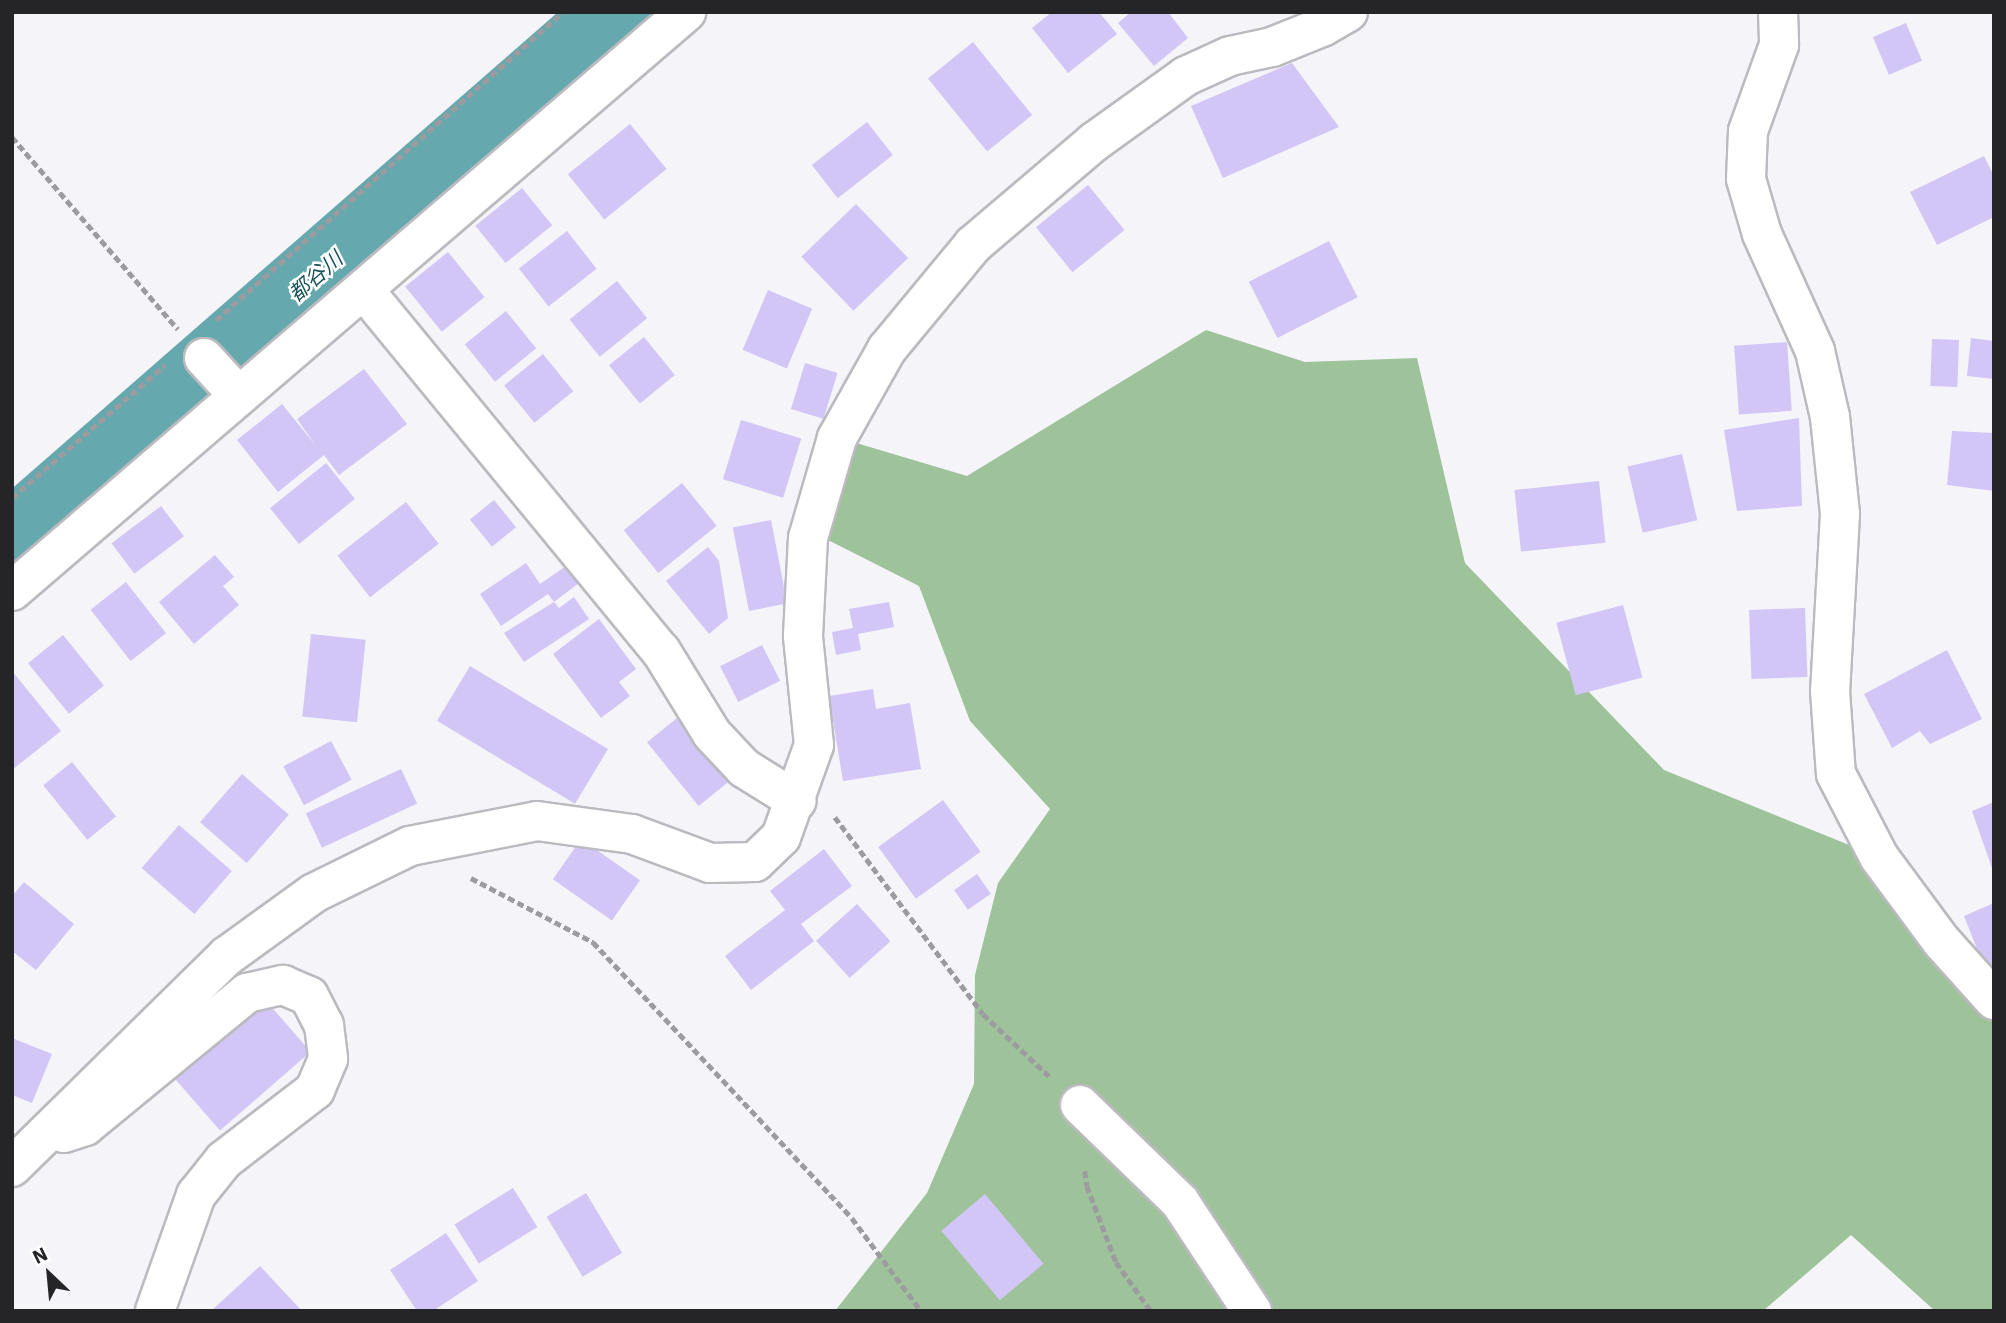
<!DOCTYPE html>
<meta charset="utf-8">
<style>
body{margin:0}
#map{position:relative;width:2006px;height:1323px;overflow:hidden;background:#f5f4f9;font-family:"IBM Plex Sans","Noto Sans JP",sans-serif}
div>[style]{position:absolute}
.forest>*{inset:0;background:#9ec29a}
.river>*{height:79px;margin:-39.5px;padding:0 39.5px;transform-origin:39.5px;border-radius:39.5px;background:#65a8ae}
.building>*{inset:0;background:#d2c6f7;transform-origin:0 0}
.path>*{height:4.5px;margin-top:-2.25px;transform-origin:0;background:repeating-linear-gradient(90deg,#9c9b9f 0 7px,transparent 0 10.5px)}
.roads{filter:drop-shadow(2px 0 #bbbabf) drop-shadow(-2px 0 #bbbabf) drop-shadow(0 2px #bbbabf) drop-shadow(0 -2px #bbbabf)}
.minor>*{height:38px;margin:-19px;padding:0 19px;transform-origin:19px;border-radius:19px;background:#fff}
span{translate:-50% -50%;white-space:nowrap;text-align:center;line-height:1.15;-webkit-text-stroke:5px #fff;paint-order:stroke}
.water-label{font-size:21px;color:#195359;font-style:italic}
.frame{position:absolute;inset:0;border:14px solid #252527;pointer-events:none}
.north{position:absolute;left:14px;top:1239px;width:70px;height:70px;-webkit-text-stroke:5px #fff;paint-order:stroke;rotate:334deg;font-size:19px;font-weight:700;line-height:28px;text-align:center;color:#252527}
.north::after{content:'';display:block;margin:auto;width:24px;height:32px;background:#252527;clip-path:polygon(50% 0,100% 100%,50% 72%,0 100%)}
</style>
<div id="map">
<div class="forest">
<div style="clip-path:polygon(1206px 330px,1305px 362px,1417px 358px,1465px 563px,1664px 770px,1879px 857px,1994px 1000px,1994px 1311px,1935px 1311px,1851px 1235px,1763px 1311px,835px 1311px,927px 1193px,974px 1084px,975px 975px,998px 883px,1050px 809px,970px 721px,919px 586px,828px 540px,853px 442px,967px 476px)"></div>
</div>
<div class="river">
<div style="left:12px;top:540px;width:803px;rotate:-41.11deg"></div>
</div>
<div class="building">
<div style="clip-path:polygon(1052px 12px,1099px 12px,1117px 34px,1068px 73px,1032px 28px)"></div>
<div style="clip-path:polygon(1131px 12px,1168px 12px,1188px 38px,1154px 66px,1118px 23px)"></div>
<div style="left:1906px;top:23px;width:41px;height:36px;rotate:67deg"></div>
<div style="left:973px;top:42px;width:94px;height:58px;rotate:51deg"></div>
<div style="clip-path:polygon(1292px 63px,1339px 127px,1223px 178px,1191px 106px)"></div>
<div style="left:867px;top:122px;width:42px;height:70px;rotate:52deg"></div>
<div style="left:630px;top:124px;width:58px;height:80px;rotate:51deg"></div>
<div style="clip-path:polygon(1984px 156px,1994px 176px,1994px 217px,1937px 245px,1910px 192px)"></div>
<div style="left:1088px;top:185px;width:58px;height:67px;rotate:51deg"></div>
<div style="left:522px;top:188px;width:48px;height:60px;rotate:51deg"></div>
<div style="left:856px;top:204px;width:75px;height:76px;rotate:46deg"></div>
<div style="left:567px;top:231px;width:48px;height:61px;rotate:52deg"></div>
<div style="left:1329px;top:241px;width:63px;height:90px;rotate:63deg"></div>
<div style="left:448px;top:252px;width:58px;height:55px;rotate:51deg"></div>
<div style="left:617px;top:281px;width:48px;height:61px;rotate:51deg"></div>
<div style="left:768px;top:290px;width:48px;height:65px;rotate:23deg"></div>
<div style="left:506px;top:311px;width:48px;height:53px;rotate:51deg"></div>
<div style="left:644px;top:337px;width:49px;height:45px;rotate:51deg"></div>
<div style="clip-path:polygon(1971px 338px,1994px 341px,1994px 379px,1967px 376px)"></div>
<div style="left:1932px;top:339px;width:27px;height:47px;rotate:2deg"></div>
<div style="left:1787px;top:342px;width:69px;height:53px;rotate:86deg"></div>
<div style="left:543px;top:354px;width:48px;height:50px;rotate:51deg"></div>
<div style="left:805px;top:363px;width:34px;height:48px;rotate:17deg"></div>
<div style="clip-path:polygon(364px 369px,407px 424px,339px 475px,324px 455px,278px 492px,237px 440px,282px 404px,316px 446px,297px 419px)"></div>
<div style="clip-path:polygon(1799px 418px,1802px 506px,1737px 511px,1724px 430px)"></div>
<div style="left:741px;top:420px;width:63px;height:62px;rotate:17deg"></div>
<div style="clip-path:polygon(1952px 431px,1994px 433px,1994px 491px,1947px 485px)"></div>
<div style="left:1682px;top:454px;width:68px;height:56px;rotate:77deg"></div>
<div style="left:326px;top:463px;width:46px;height:72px;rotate:51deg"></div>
<div style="left:1599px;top:481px;width:62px;height:85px;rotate:84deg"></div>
<div style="left:682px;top:483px;width:55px;height:75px;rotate:51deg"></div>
<div style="left:494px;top:500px;width:35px;height:31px;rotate:51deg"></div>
<div style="left:406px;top:502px;width:53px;height:87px;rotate:52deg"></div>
<div style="left:161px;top:506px;width:38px;height:62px;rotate:53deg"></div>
<div style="left:771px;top:520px;width:85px;height:39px;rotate:79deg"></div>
<div style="clip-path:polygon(708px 547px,719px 561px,728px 618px,709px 634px,666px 581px)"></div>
<div style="clip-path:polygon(215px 555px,234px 577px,223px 586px,239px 605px,194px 644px,159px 602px)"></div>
<div style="clip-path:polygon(526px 563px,540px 584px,566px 566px,579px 583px,554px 602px,548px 594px,501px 626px,480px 594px)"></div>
<div style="left:126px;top:582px;width:65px;height:45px;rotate:52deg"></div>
<div style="clip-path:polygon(574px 597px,589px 619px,524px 662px,504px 633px,554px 602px,559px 608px)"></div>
<div style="clip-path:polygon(889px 602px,894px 627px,858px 634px,861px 650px,836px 655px,832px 632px,853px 628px,849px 609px)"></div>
<div style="left:1623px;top:605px;width:75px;height:69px;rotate:75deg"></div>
<div style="left:1805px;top:608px;width:69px;height:56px;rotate:88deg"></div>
<div style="clip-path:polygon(599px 619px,636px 669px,619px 682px,630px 696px,601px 718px,553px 654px)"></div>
<div style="left:311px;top:634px;width:55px;height:83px;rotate:6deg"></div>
<div style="left:63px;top:635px;width:65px;height:45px;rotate:51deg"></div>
<div style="left:762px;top:645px;width:40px;height:47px;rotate:63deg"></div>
<div style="clip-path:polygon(1947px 650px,1982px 719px,1930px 744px,1920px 731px,1892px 748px,1864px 694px)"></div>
<div style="left:470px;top:666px;width:161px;height:64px;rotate:31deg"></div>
<div style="clip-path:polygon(12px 671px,61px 731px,12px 770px)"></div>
<div style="clip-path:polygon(873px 689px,876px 709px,910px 703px,921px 769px,843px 781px,829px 696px)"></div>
<div style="left:682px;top:714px;width:82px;height:45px;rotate:51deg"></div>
<div style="left:331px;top:741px;width:44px;height:54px;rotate:62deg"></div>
<div style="left:72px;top:762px;width:70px;height:37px;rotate:51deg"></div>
<div style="left:401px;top:769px;width:38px;height:105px;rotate:65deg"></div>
<div style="left:242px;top:774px;width:62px;height:64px;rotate:41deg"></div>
<div style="left:943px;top:800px;width:64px;height:80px;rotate:54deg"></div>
<div style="clip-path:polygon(1994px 802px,1994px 871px,1993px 871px,1972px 811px)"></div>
<div style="left:179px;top:825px;width:70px;height:57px;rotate:41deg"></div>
<div style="left:581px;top:839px;width:72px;height:49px;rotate:35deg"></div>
<div style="clip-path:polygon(824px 849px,852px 886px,801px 924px,814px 941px,751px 990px,725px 956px,785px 910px,770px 891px)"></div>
<div style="left:977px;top:874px;width:24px;height:28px;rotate:55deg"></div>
<div style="clip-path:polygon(24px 882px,74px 924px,36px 970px,12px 951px,12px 896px)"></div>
<div style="clip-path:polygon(1994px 903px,1994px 965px,1985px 969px,1964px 916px)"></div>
<div style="left:857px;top:904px;width:50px;height:55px;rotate:48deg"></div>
<div style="left:262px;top:996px;width:74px;height:120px;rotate:49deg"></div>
<div style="clip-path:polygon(12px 1038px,52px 1054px,32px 1103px,12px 1095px)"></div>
<div style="left:513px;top:1188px;width:46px;height:69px;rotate:58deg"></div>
<div style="left:586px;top:1193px;width:70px;height:46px;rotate:59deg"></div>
<div style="left:985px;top:1194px;width:91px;height:57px;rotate:50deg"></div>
<div style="clip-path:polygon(446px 1233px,478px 1281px,433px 1311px,417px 1311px,390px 1270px)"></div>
<div style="clip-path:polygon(260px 1266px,302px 1311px,211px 1311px)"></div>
</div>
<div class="path">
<div style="left:12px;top:137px;width:254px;rotate:49.2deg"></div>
<div style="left:216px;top:320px;width:464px;rotate:-41.6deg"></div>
<div style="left:12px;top:498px;width:203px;rotate:-41deg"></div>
<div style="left:835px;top:817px;width:246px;rotate:53.1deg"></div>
<div style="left:983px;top:1014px;width:92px;rotate:43.2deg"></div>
<div style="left:471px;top:878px;width:138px;rotate:27.7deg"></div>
<div style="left:593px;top:942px;width:378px;rotate:46.8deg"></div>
<div style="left:852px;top:1218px;width:116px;rotate:53.4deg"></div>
<div style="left:1085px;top:1171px;width:15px;rotate:82deg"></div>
<div style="left:1087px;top:1186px;width:81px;rotate:69.1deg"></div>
<div style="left:1116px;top:1262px;width:60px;rotate:54.5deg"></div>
</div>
<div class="roads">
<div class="minor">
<div style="left:1778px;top:12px;width:33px;rotate:88deg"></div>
<div style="left:1779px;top:45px;width:91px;rotate:109.8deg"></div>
<div style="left:1748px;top:131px;width:48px;rotate:92.4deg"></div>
<div style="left:1746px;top:179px;width:57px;rotate:73.8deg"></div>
<div style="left:1762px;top:234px;width:128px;rotate:65.6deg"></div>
<div style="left:1815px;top:351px;width:68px;rotate:77.2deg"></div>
<div style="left:1830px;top:417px;width:98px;rotate:84.1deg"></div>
<div style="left:1840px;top:514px;width:177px;rotate:93.2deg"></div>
<div style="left:1830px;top:691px;width:83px;rotate:85.9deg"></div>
<div style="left:1836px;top:774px;width:93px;rotate:62.6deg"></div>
<div style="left:1879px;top:857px;width:106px;rotate:53.5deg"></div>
<div style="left:1942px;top:942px;width:78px;rotate:48.1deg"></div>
<div style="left:364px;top:290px;width:467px;rotate:50.6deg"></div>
<div style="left:661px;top:651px;width:97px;rotate:58.4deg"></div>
<div style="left:712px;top:734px;width:47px;rotate:46.7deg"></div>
<div style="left:744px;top:768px;width:62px;rotate:31.9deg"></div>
<div style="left:204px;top:358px;width:50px;rotate:47.4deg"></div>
<div style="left:12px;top:591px;width:889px;rotate:-40.66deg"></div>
<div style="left:1080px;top:1105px;width:139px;rotate:44.1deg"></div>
<div style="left:1180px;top:1202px;width:131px;rotate:56.6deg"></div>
<div style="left:58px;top:1129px;width:7px;rotate:34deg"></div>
<div style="left:64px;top:1133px;width:22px;rotate:-18deg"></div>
<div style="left:85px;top:1126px;width:210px;rotate:-39.4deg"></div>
<div style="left:247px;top:993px;width:37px;rotate:-13deg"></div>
<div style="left:283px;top:985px;width:28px;rotate:23deg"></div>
<div style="left:309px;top:996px;width:33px;rotate:63deg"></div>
<div style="left:324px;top:1025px;width:34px;rotate:83deg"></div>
<div style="left:328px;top:1059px;width:34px;rotate:113deg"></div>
<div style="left:315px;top:1090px;width:115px;rotate:142.4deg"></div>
<div style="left:224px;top:1160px;width:45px;rotate:128.7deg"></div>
<div style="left:196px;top:1195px;width:123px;rotate:109.5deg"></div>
<div style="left:12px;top:1167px;width:301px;rotate:-44.5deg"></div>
<div style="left:227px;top:956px;width:107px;rotate:-35.9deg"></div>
<div style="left:314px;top:893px;width:107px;rotate:-26.1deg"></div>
<div style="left:410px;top:846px;width:129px;rotate:-11.1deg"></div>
<div style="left:537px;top:821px;width:96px;rotate:7.8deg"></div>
<div style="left:632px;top:834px;width:83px;rotate:20.4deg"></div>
<div style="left:710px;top:863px;width:45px;rotate:-1.3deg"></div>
<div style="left:755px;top:862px;width:36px;rotate:-44deg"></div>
<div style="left:781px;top:837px;width:98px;rotate:-70.3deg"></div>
<div style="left:814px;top:745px;width:110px;rotate:-95.8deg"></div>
<div style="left:803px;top:636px;width:98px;rotate:-87.1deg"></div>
<div style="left:808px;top:538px;width:104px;rotate:-73.8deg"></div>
<div style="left:837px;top:438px;width:102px;rotate:-60.7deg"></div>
<div style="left:887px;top:349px;width:135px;rotate:-50.4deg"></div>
<div style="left:973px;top:245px;width:159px;rotate:-40.4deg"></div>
<div style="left:1094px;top:142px;width:113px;rotate:-35.7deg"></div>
<div style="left:1186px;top:76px;width:48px;rotate:-24.4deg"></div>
<div style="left:1230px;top:56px;width:43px;rotate:-12.1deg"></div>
<div style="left:1272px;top:47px;width:54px;rotate:-21.8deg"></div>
<div style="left:1322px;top:27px;width:30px;rotate:-30deg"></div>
</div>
</div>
<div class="water-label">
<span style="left:315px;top:276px;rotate:-41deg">都谷川</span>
</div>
<div class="frame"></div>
<div class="north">N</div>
</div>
